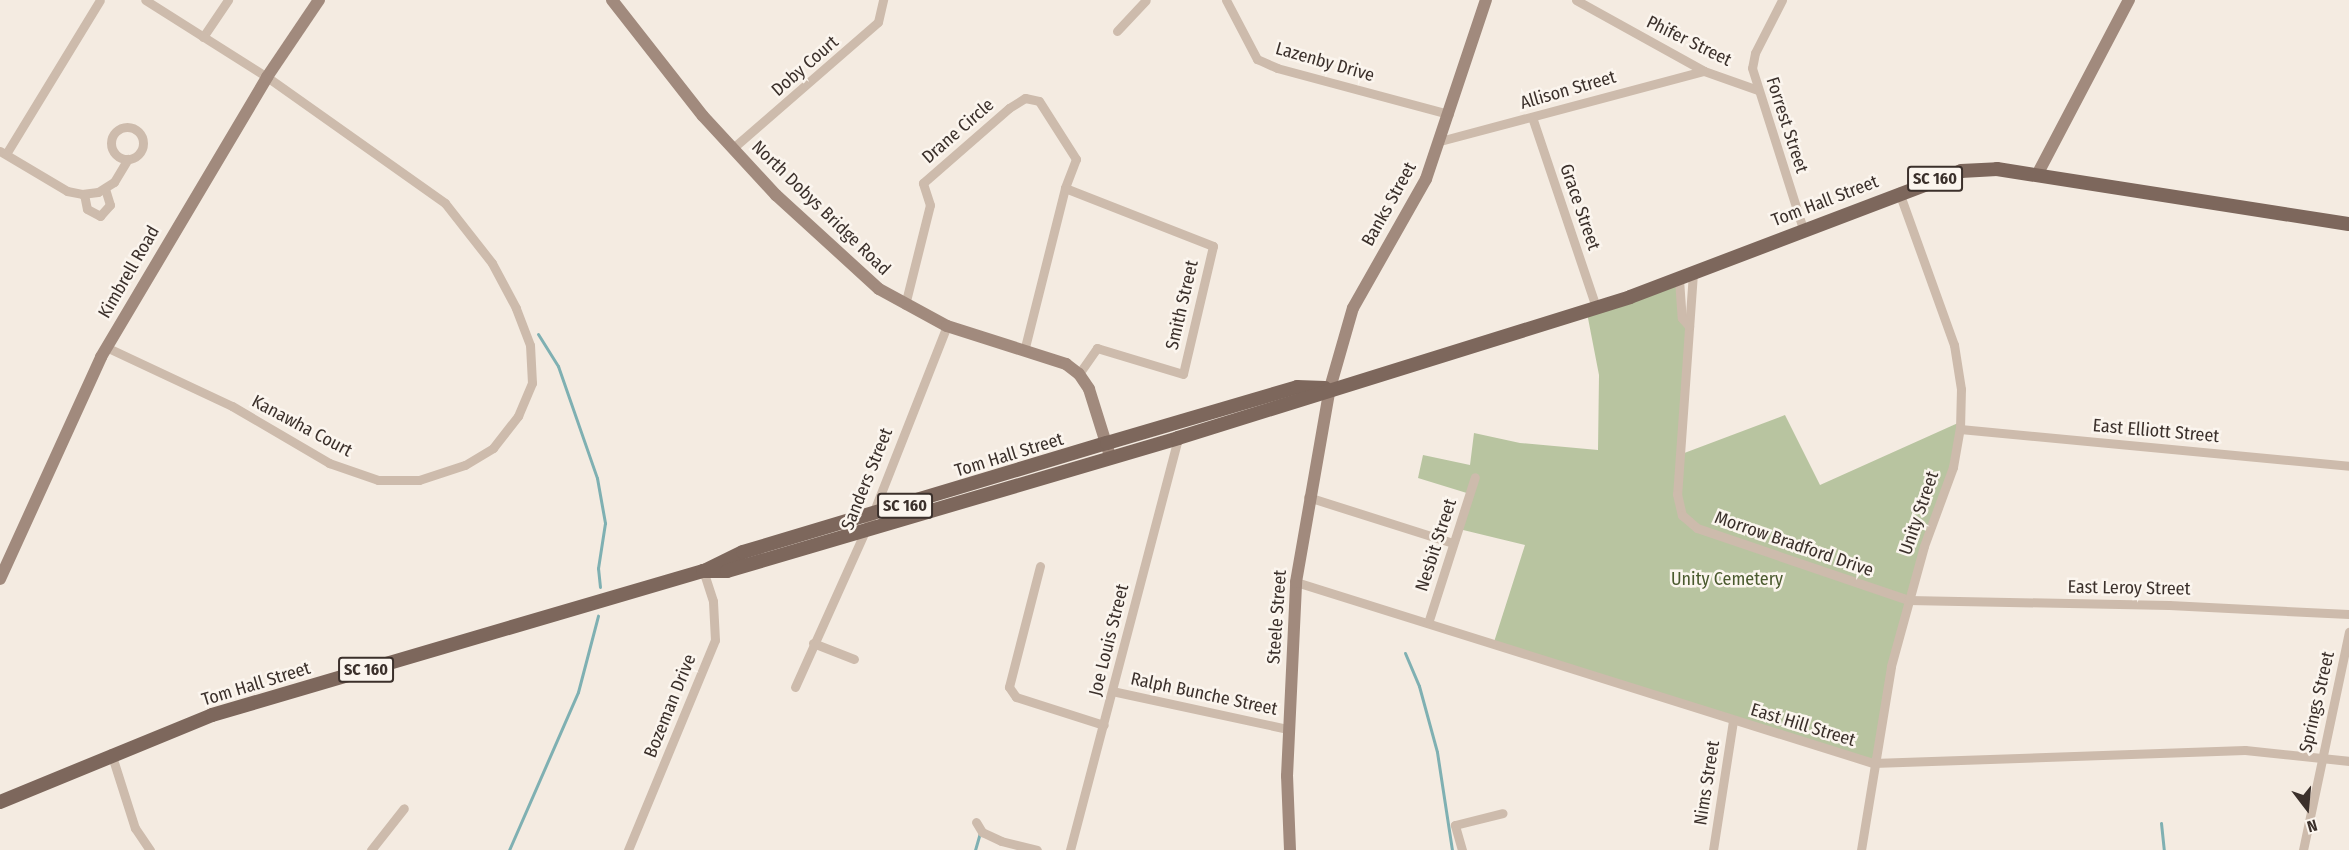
<!DOCTYPE html>
<style>
body{margin:0}
#map{position:relative;width:2349px;height:850px;overflow:hidden;background:#f4ebe1;font-family:"Fira Sans Condensed",sans-serif}
div>[style]{position:absolute}
.green>*{inset:0;background:#b8c4a0}
.stream>*{height:3px;margin:-1.5px;padding:0 1.5px;transform-origin:1.5px;border-radius:1.5px;background:#7fb0b2}
.street>*{height:9px;margin:-4.5px;padding:0 4.5px;transform-origin:4.5px;border-radius:4.5px;background:#cdbbac}
.street>.ring{margin:-4.5px;padding:0;box-sizing:content-box;background:none;border:9px solid #cdbbac;border-radius:50%}
.secondary>*{height:12px;margin:-6px;padding:0 6px;transform-origin:6px;border-radius:6px;background:#a18a7d}
.primary>*{height:14px;margin:-7px;padding:0 7px;transform-origin:7px;border-radius:7px;background:#7d675c}
span{translate:-50% -50%;white-space:nowrap;text-align:center;line-height:1.15;-webkit-text-stroke:5px #fbf5ee;paint-order:stroke}
.shield-label span{padding:2px 4px;background:#fbf5ee;border:2px solid;border-radius:4px;-webkit-text-stroke-width:0}
.shield-label{font-size:16px;color:#3b302b;font-weight:700}
.street-label{font-size:18px;color:#3b302b}
.park-label{font-size:18px;color:#4a5a2e}
.north{position:absolute;left:2277px;top:778px;width:60px;height:60px;-webkit-text-stroke:4px #fbf5ee;paint-order:stroke;rotate:164deg;font-size:16px;font-weight:700;line-height:24px;text-align:center;color:#3b302b}
.north::after{content:'';display:block;margin:auto;width:21px;height:27px;background:#3b302b;clip-path:polygon(50% 0,100% 100%,50% 72%,0 100%)}
</style>
<div id="map">
<div class="green">
<div style="clip-path:polygon(1678px 282px,1687px 326px,1679px 455px,1785px 415px,1820px 485px,1958px 423px,1954px 456px,1924px 543px,1872px 761px,1494px 642px,1525px 545px,1459px 529px,1470px 494px,1418px 478px,1423px 455px,1470px 465px,1474px 433px,1520px 443px,1598px 450px,1599px 375px,1587px 313px)"></div>
</div>
<div class="stream">
<div style="left:538px;top:334px;width:38px;rotate:58deg"></div>
<div style="left:558px;top:366px;width:119px;rotate:70.8deg"></div>
<div style="left:597px;top:478px;width:46px;rotate:79.9deg"></div>
<div style="left:605px;top:523px;width:46px;rotate:98.8deg"></div>
<div style="left:598px;top:568px;width:19px;rotate:84deg"></div>
<div style="left:1405px;top:653px;width:36px;rotate:67deg"></div>
<div style="left:1419px;top:686px;width:68px;rotate:74.7deg"></div>
<div style="left:1437px;top:752px;width:99px;rotate:81.3deg"></div>
<div style="left:2161px;top:823px;width:27px;rotate:84deg"></div>
<div style="left:509px;top:850px;width:172px;rotate:-66.4deg"></div>
<div style="left:578px;top:692px;width:79px;rotate:-75.3deg"></div>
<div style="left:975px;top:850px;width:19px;rotate:-74deg"></div>
</div>
<div class="street">
<div style="left:1226px;top:0;width:67px;rotate:62.3deg"></div>
<div style="left:1257px;top:59px;width:22px;rotate:24deg"></div>
<div style="left:1277px;top:68px;width:178px;rotate:15deg"></div>
<div style="left:1576px;top:0;width:146px;rotate:29deg"></div>
<div style="left:1704px;top:71px;width:57px;rotate:19.4deg"></div>
<div style="left:1782px;top:0;width:59px;rotate:117deg"></div>
<div style="left:1755px;top:53px;width:15px;rotate:101deg"></div>
<div style="left:1752px;top:68px;width:169px;rotate:72.4deg"></div>
<div style="left:1117px;top:31px;width:42px;rotate:-46.9deg"></div>
<div style="left:203px;top:37px;width:45px;rotate:-56deg"></div>
<div style="left:1532px;top:117px;width:200px;rotate:71.4deg"></div>
<div class="ring" style="left:111px;top:127px;width:23px;height:23px"></div>
<div style="left:1440px;top:141px;width:273px;rotate:-14.9deg"></div>
<div style="left:733px;top:148px;width:192px;rotate:-41deg"></div>
<div style="left:878px;top:22px;width:23px;rotate:-77deg"></div>
<div style="left:0;top:151px;width:78px;rotate:30.8deg"></div>
<div style="left:67px;top:191px;width:15px;rotate:11deg"></div>
<div style="left:82px;top:194px;width:16px;rotate:-7deg"></div>
<div style="left:98px;top:192px;width:19px;rotate:-32deg"></div>
<div style="left:114px;top:182px;width:27px;rotate:-59deg"></div>
<div style="left:6px;top:154px;width:180px;rotate:-58.6deg"></div>
<div style="left:1065px;top:188px;width:159px;rotate:21.4deg"></div>
<div style="left:1213px;top:246px;width:131px;rotate:103.2deg"></div>
<div style="left:1183px;top:374px;width:90px;rotate:-163.2deg"></div>
<div style="left:1097px;top:348px;width:32px;rotate:125deg"></div>
<div style="left:84px;top:194px;width:15px;rotate:79deg"></div>
<div style="left:87px;top:209px;width:15px;rotate:28deg"></div>
<div style="left:100px;top:216px;width:15px;rotate:-48deg"></div>
<div style="left:110px;top:205px;width:17px;rotate:-107deg"></div>
<div style="left:1693px;top:273px;width:222px;rotate:94.1deg"></div>
<div style="left:1677px;top:494px;width:22px;rotate:77deg"></div>
<div style="left:1682px;top:515px;width:20px;rotate:41deg"></div>
<div style="left:1697px;top:528px;width:223px;rotate:18.8deg"></div>
<div style="left:1908px;top:600px;width:261px;rotate:1.1deg"></div>
<div style="left:2169px;top:605px;width:180px;rotate:2.9deg"></div>
<div style="left:1679px;top:279px;width:39px;rotate:86deg"></div>
<div style="left:1682px;top:318px;width:11px;rotate:49deg"></div>
<div style="left:905px;top:305px;width:103px;rotate:-76deg"></div>
<div style="left:930px;top:205px;width:23px;rotate:-108deg"></div>
<div style="left:923px;top:183px;width:114px;rotate:-41.1deg"></div>
<div style="left:1009px;top:108px;width:19px;rotate:-32deg"></div>
<div style="left:1025px;top:98px;width:14px;rotate:12deg"></div>
<div style="left:1039px;top:101px;width:69px;rotate:57.5deg"></div>
<div style="left:1076px;top:159px;width:31px;rotate:111deg"></div>
<div style="left:1065px;top:188px;width:168px;rotate:104.1deg"></div>
<div style="left:106px;top:347px;width:139px;rotate:25.1deg"></div>
<div style="left:232px;top:406px;width:113px;rotate:30.4deg"></div>
<div style="left:329px;top:463px;width:52px;rotate:19.1deg"></div>
<div style="left:378px;top:480px;width:41px"></div>
<div style="left:419px;top:480px;width:48px;rotate:-18.1deg"></div>
<div style="left:465px;top:465px;width:33px;rotate:-31deg"></div>
<div style="left:493px;top:448px;width:41px;rotate:-52deg"></div>
<div style="left:518px;top:416px;width:36px;rotate:-67deg"></div>
<div style="left:532px;top:383px;width:38px;rotate:-93deg"></div>
<div style="left:530px;top:345px;width:40px;rotate:-111deg"></div>
<div style="left:516px;top:308px;width:51px;rotate:-118.1deg"></div>
<div style="left:492px;top:263px;width:76px;rotate:-128.1deg"></div>
<div style="left:445px;top:203px;width:218px;rotate:-144.7deg"></div>
<div style="left:267px;top:77px;width:144px;rotate:-147.7deg"></div>
<div style="left:1960px;top:429px;width:391px;rotate:5.4deg"></div>
<div style="left:1308px;top:497px;width:152px;rotate:17.6deg"></div>
<div style="left:1040px;top:566px;width:125px;rotate:104.4deg"></div>
<div style="left:1009px;top:687px;width:12px;rotate:55deg"></div>
<div style="left:1016px;top:697px;width:92px;rotate:17.7deg"></div>
<div style="left:1296px;top:582px;width:605px;rotate:17.42deg"></div>
<div style="left:1873px;top:763px;width:372px;rotate:-2deg"></div>
<div style="left:2245px;top:750px;width:105px;rotate:6deg"></div>
<div style="left:1428px;top:623px;width:153px;rotate:-72.2deg"></div>
<div style="left:813px;top:643px;width:44px;rotate:21.3deg"></div>
<div style="left:795px;top:687px;width:188px;rotate:-65.8deg"></div>
<div style="left:872px;top:516px;width:204px;rotate:-68.5deg"></div>
<div style="left:1112px;top:691px;width:180px;rotate:12.2deg"></div>
<div style="left:111px;top:753px;width:79px;rotate:72.3deg"></div>
<div style="left:135px;top:828px;width:27px;rotate:56deg"></div>
<div style="left:976px;top:822px;width:12px;rotate:59deg"></div>
<div style="left:982px;top:832px;width:21px;rotate:25deg"></div>
<div style="left:1001px;top:841px;width:37px;rotate:14deg"></div>
<div style="left:371px;top:850px;width:53px;rotate:-51.8deg"></div>
<div style="left:628px;top:850px;width:227px;rotate:-67.5deg"></div>
<div style="left:715px;top:640px;width:39px;rotate:-93deg"></div>
<div style="left:713px;top:601px;width:32px;rotate:-108deg"></div>
<div style="left:1070px;top:850px;width:426px;rotate:-75.3deg"></div>
<div style="left:1462px;top:850px;width:26px;rotate:-106deg"></div>
<div style="left:1455px;top:825px;width:49px;rotate:-14deg"></div>
<div style="left:1713px;top:850px;width:131px;rotate:-81.2deg"></div>
<div style="left:1861px;top:850px;width:186px;rotate:-80.7deg"></div>
<div style="left:1891px;top:666px;width:124px;rotate:-74.6deg"></div>
<div style="left:1924px;top:546px;width:84px;rotate:-69.8deg"></div>
<div style="left:1953px;top:467px;width:39px;rotate:-80deg"></div>
<div style="left:1960px;top:429px;width:40px;rotate:-88.6deg"></div>
<div style="left:1961px;top:389px;width:45px;rotate:-99deg"></div>
<div style="left:1954px;top:345px;width:163px;rotate:-109.8deg"></div>
<div style="left:2303px;top:850px;width:223px;rotate:-78.1deg"></div>
</div>
<div class="secondary">
<div style="left:612px;top:0;width:147px;rotate:51.9deg"></div>
<div style="left:703px;top:116px;width:108px;rotate:47.3deg"></div>
<div style="left:776px;top:195px;width:139px;rotate:42.4deg"></div>
<div style="left:879px;top:289px;width:77px;rotate:28.6deg"></div>
<div style="left:947px;top:326px;width:125px;rotate:17.7deg"></div>
<div style="left:1066px;top:364px;width:16px;rotate:38deg"></div>
<div style="left:1079px;top:374px;width:18px;rotate:56deg"></div>
<div style="left:1089px;top:389px;width:70px;rotate:72.6deg"></div>
<div style="left:2037px;top:175px;width:198px;rotate:-62.3deg"></div>
<div style="left:0;top:579px;width:244px;rotate:-65.5deg"></div>
<div style="left:101px;top:357px;width:326px;rotate:-59.3deg"></div>
<div style="left:267px;top:77px;width:93px;rotate:-56deg"></div>
<div style="left:1290px;top:850px;width:74px;rotate:-92.3deg"></div>
<div style="left:1287px;top:776px;width:194px;rotate:-87.3deg"></div>
<div style="left:1296px;top:582px;width:197px;rotate:-80.1deg"></div>
<div style="left:1330px;top:388px;width:83px;rotate:-74deg"></div>
<div style="left:1353px;top:308px;width:148px;rotate:-60.5deg"></div>
<div style="left:1426px;top:179px;width:189px;rotate:-71.5deg"></div>
</div>
<div class="primary">
<div style="left:704px;top:571px;width:43px;rotate:-26deg"></div>
<div style="left:743px;top:552px;width:380px;rotate:-16.7deg"></div>
<div style="left:1107px;top:443px;width:198px;rotate:-16.4deg"></div>
<div style="left:1297px;top:387px;width:28px;rotate:2deg"></div>
<div style="left:0;top:802px;width:229px;rotate:-22.3deg"></div>
<div style="left:212px;top:715px;width:512px;rotate:-16.35deg"></div>
<div style="left:703px;top:571px;width:24px"></div>
<div style="left:727px;top:571px;width:470px;rotate:-16.4deg"></div>
<div style="left:1178px;top:438px;width:473px;rotate:-17.3deg"></div>
<div style="left:1630px;top:297px;width:354px;rotate:-20.8deg"></div>
<div style="left:1961px;top:171px;width:36px;rotate:-3deg"></div>
<div style="left:1997px;top:169px;width:356px;rotate:8.9deg"></div>
</div>
<div class="shield-label">
<span style="left:1935px;top:179px">SC 160</span>
<span style="left:905px;top:506px">SC 160</span>
<span style="left:366px;top:670px">SC 160</span>
</div>
<div class="street-label">
<span style="left:1689px;top:41px;rotate:26deg">Phifer Street</span>
<span style="left:1325px;top:62px;rotate:16deg">Lazenby Drive</span>
<span style="left:805px;top:66px;rotate:-41deg">Doby Court</span>
<span style="left:1568px;top:90px;rotate:-16deg">Allison Street</span>
<span style="left:1787px;top:125px;rotate:72deg">Forrest Street</span>
<span style="left:958px;top:131px;rotate:-41deg">Drane Circle</span>
<span style="left:1825px;top:201px;rotate:-21deg">Tom Hall Street</span>
<span style="left:1389px;top:204px;rotate:-61deg">Banks Street</span>
<span style="left:1580px;top:207px;rotate:71deg">Grace Street</span>
<span style="left:821px;top:208px;rotate:44deg">North Dobys Bridge Road</span>
<span style="left:129px;top:272px;rotate:-60deg">Kimbrell Road</span>
<span style="left:1182px;top:305px;rotate:-77deg">Smith Street</span>
<span style="left:302px;top:426px;rotate:28deg">Kanawha Court</span>
<span style="left:2156px;top:431px;rotate:5deg">East Elliott Street</span>
<span style="left:1009px;top:455px;rotate:-17deg">Tom Hall Street</span>
<span style="left:867px;top:479px;rotate:-68deg">Sanders Street</span>
<span style="left:1919px;top:513px;rotate:-71deg">Unity Street</span>
<span style="left:1794px;top:544px;rotate:19deg">Morrow Bradford Drive</span>
<span style="left:1436px;top:545px;rotate:-72deg">Nesbit Street</span>
<span style="left:2129px;top:588px;rotate:1deg">East Leroy Street</span>
<span style="left:1277px;top:617px;rotate:-86deg">Steele Street</span>
<span style="left:1109px;top:640px;rotate:-76deg">Joe Louis Street</span>
<span style="left:256px;top:684px;rotate:-17deg">Tom Hall Street</span>
<span style="left:1204px;top:694px;rotate:12deg">Ralph Bunche Street</span>
<span style="left:2317px;top:702px;rotate:-77deg">Springs Street</span>
<span style="left:670px;top:706px;rotate:-68deg">Bozeman Drive</span>
<span style="left:1803px;top:725px;rotate:17deg">East Hill Street</span>
<span style="left:1707px;top:783px;rotate:-81deg">Nims Street</span>
</div>
<div class="park-label">
<span style="left:1727px;top:579px">Unity Cemetery</span>
</div>
<div class="north">N</div>
</div>
